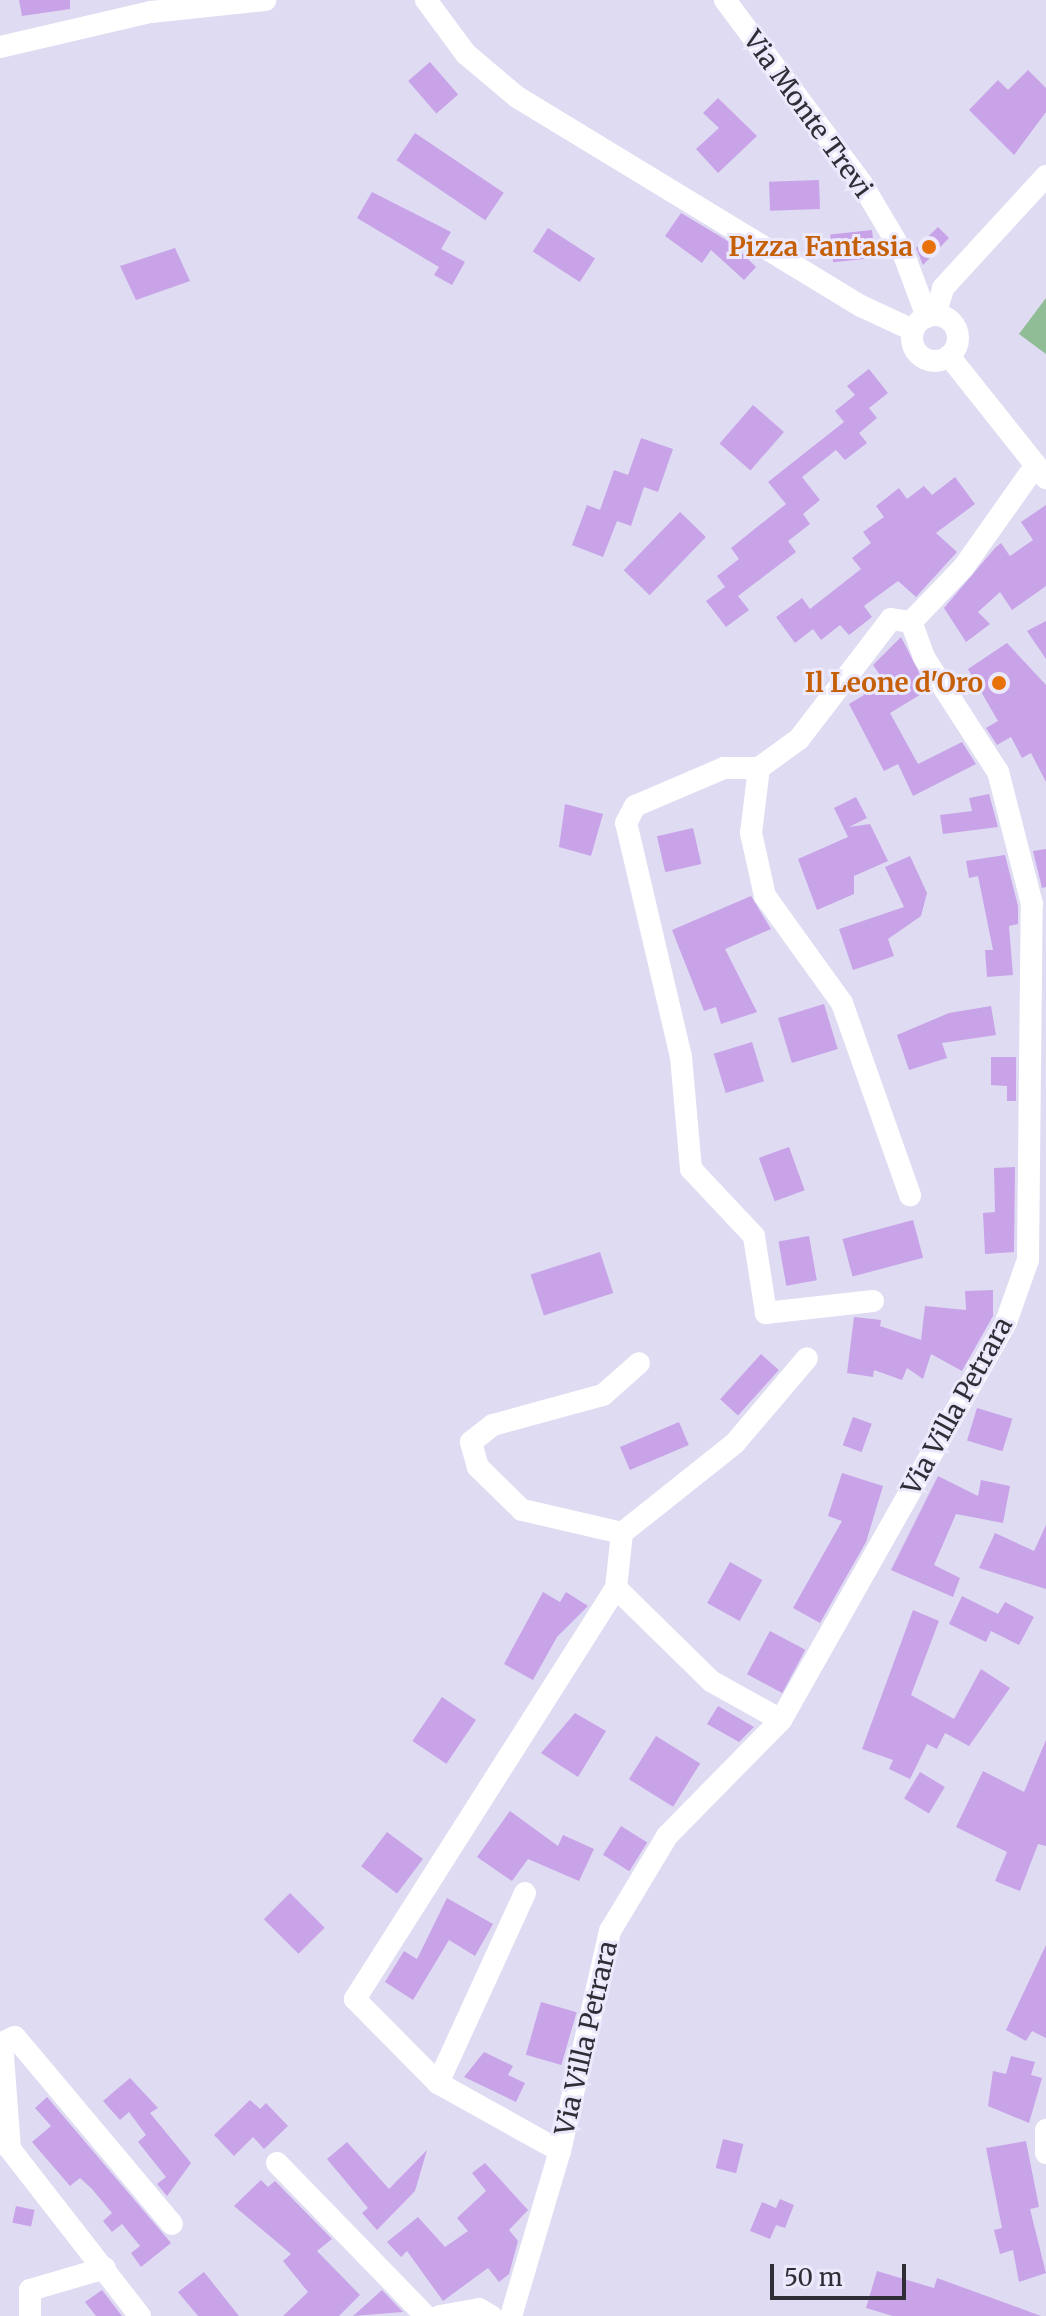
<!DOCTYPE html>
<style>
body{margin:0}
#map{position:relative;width:1046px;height:2316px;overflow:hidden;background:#dfdbf3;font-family:Merriweather,serif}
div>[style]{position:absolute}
.green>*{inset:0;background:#90bd95}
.building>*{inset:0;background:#c8a3e8;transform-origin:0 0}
.minor>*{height:22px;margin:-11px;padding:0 11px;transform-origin:11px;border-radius:11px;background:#fff}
.minor>.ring{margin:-11px;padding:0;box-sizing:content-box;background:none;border:22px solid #fff;border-radius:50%}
.dots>*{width:22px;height:22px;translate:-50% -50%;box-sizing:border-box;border:4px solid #ece9fc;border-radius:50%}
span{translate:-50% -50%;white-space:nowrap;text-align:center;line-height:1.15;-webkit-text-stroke:6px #ece9fc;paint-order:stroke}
.street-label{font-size:26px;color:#2f2d36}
.food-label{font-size:26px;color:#c56008;font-weight:700}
.right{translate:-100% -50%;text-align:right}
.scale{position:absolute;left:770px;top:2264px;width:136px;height:36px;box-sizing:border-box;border:4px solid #2f2d36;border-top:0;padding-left:10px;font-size:24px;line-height:28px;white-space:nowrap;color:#2f2d36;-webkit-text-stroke:6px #ece9fc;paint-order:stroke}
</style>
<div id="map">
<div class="green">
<div style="clip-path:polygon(1046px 298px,1046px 354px,1019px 334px)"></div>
</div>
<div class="building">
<div style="clip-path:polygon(19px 0,70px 0,70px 9px,22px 16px)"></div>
<div style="left:430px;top:62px;width:43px;height:29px;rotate:49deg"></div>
<div style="clip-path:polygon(1028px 70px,1046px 88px,1046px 112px,1014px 155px,969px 110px,998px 80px,1008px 90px)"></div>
<div style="clip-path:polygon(718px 98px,757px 136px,718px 173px,696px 149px,719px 128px,703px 113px)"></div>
<div style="left:415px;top:133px;width:107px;height:33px;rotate:34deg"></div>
<div style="left:819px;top:180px;width:29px;height:50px;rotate:88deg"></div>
<div style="clip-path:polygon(372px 192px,451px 232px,441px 249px,465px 262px,452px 285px,434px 275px,439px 267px,357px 218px)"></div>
<div style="clip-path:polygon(681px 213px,733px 244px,756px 267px,744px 280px,711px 250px,702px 263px,665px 236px)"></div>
<div style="clip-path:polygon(938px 227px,949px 238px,923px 265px,916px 248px)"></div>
<div style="left:548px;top:228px;width:56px;height:28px;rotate:33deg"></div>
<div style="left:872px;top:230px;width:28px;height:42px;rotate:84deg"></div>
<div style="clip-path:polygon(175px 248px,190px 281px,136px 300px,120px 266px)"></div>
<div style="clip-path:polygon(869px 369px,888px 393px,869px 408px,877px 418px,859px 433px,867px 443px,845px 460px,836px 450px,802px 477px,820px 500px,803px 514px,810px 524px,788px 541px,796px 552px,738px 596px,749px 610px,726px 627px,706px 601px,725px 587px,717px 576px,739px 559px,731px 548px,786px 504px,768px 482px,844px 422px,835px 411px,855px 395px,847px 386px)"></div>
<div style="left:753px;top:405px;width:41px;height:51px;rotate:41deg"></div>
<div style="clip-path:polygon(641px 438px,673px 449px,658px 492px,644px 487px,631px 526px,617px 521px,603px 557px,572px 545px,587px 505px,600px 510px,614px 470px,628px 475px)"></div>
<div style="clip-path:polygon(955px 477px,975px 504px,936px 533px,957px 552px,916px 597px,898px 581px,864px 606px,872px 617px,849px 635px,840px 625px,821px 640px,813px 629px,795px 643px,776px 617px,802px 598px,810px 609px,861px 569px,852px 558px,871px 543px,863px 532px,884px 517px,876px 506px,899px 488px,907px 499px,924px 486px,932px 495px)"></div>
<div style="clip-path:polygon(1046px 505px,1046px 586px,1012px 610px,1000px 592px,978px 612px,990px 624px,966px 642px,944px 608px,995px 548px,1001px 543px,1010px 556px,1033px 540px,1021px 522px)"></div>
<div style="left:680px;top:512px;width:36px;height:81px;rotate:44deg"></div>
<div style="clip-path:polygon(1046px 621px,1046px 659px,1027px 631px)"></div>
<div style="clip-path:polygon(901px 637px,928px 690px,890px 713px,918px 764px,962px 742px,976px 764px,913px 796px,898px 764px,884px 771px,849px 704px,864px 695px,860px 687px,880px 675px,873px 665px)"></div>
<div style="clip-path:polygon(1007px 643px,1046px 685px,1046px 782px,1031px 753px,1022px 758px,1011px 737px,997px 745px,986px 728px,998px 721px,968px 669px)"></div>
<div style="clip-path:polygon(989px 794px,998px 827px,943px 834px,940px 815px,972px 811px,969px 798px)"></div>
<div style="clip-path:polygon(856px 797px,867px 818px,849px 827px,870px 824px,888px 861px,854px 876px,854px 894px,817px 910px,798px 859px,848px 837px,834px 808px)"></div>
<div style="clip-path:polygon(565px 804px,603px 814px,591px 856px,559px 847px)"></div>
<div style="left:693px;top:828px;width:37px;height:37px;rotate:77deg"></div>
<div style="clip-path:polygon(1046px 849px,1046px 887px,1042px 888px,1033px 851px)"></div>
<div style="clip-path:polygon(1005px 855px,1018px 906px,1018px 924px,1009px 926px,1013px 975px,987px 977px,985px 950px,993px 950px,978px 876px,969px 878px,966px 861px)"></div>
<div style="clip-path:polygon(910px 856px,927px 893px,921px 916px,888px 939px,894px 956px,853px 970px,839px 929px,904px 907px,885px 867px)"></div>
<div style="clip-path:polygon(751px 896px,771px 929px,725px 949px,757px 1012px,721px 1024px,716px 1007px,704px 1011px,672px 930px)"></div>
<div style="left:824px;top:1004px;width:47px;height:48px;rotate:73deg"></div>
<div style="clip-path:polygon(991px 1006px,996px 1035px,942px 1043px,947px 1058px,909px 1070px,897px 1035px,949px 1013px)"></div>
<div style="left:752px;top:1042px;width:41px;height:40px;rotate:73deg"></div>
<div style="clip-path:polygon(991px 1057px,1016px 1057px,1016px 1101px,1007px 1101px,1007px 1086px,991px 1085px)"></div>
<div style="left:789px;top:1147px;width:46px;height:32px;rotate:70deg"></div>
<div style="clip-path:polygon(1015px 1167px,1014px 1252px,985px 1254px,983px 1213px,995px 1212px,994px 1168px)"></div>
<div style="left:913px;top:1220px;width:39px;height:73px;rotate:75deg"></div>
<div style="left:809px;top:1236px;width:45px;height:31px;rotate:80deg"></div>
<div style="left:600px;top:1252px;width:43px;height:73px;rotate:72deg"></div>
<div style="clip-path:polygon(993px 1290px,993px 1316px,962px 1371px,931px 1354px,923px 1379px,907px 1368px,902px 1380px,874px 1370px,873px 1377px,847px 1373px,854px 1317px,881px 1320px,880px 1326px,921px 1340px,925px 1306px,966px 1310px,965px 1291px)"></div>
<div style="left:761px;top:1354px;width:24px;height:61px;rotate:42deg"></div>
<div style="left:977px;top:1408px;width:37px;height:34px;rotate:17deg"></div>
<div style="left:853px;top:1417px;width:20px;height:30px;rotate:20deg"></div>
<div style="left:679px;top:1422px;width:25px;height:64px;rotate:67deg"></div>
<div style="clip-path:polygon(842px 1473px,883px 1486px,866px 1542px,820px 1623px,793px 1608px,842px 1521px,828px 1516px)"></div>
<div style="clip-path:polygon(938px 1476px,978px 1496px,981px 1480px,1010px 1486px,1003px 1523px,956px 1514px,934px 1565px,960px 1578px,953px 1597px,891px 1570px)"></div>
<div style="clip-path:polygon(1046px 1525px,1046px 1589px,979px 1568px,995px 1533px,1034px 1551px)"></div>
<div style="left:730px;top:1562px;width:37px;height:47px;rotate:29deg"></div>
<div style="clip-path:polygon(543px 1592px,560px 1602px,566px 1592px,588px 1606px,557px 1637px,533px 1680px,504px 1664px)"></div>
<div style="clip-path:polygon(962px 1596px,998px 1614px,1005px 1602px,1034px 1617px,1019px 1645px,991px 1631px,986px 1642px,949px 1624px)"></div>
<div style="clip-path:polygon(913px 1610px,939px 1621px,911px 1695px,954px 1719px,981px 1669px,1010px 1688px,969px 1746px,945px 1733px,937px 1749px,927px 1744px,910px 1779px,889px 1769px,893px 1760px,862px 1749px)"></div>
<div style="left:770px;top:1631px;width:40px;height:49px;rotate:28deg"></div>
<div style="left:442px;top:1697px;width:41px;height:53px;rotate:34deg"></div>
<div style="clip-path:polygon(718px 1706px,754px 1727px,739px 1742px,707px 1724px)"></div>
<div style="clip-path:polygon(575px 1713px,606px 1731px,578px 1777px,541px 1753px)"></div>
<div style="left:656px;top:1736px;width:52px;height:51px;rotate:32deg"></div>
<div style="clip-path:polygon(1046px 1740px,1046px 1846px,1038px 1844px,1020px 1891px,995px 1881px,1007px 1852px,956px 1827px,983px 1771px,1024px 1792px)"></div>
<div style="left:920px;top:1772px;width:29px;height:31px;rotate:31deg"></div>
<div style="clip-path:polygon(510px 1811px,558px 1846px,563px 1835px,594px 1849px,579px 1881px,528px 1859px,512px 1881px,477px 1857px)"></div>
<div style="left:621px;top:1826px;width:31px;height:34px;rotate:32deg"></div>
<div style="left:387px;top:1832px;width:45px;height:43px;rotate:37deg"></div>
<div style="left:290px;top:1893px;width:49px;height:37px;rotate:45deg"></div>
<div style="clip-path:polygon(447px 1898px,493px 1924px,475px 1956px,449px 1940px,413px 2000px,385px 1982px,404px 1951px,417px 1959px)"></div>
<div style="clip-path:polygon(1046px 1945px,1046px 2038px,1032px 2031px,1026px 2041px,1006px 2030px)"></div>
<div style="left:541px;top:2002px;width:37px;height:55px;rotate:16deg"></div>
<div style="clip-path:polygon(484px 2052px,513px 2066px,508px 2075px,525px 2083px,516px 2102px,464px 2077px)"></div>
<div style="clip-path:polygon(1011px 2056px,1035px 2062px,1031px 2075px,1042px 2078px,1029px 2123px,988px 2106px,993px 2071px,1006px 2074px)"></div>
<div style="clip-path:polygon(130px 2078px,158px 2108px,150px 2113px,191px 2163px,167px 2196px,157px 2184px,166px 2177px,138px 2142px,146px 2135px,129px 2112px,120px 2120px,103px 2101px)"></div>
<div style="clip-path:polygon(47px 2097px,171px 2243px,141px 2267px,131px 2253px,140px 2246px,122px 2224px,112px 2232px,103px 2221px,112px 2213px,92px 2189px,80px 2178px,70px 2186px,32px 2142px,51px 2126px,35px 2108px)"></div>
<div style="clip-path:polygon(250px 2100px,260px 2109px,266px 2103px,288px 2126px,264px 2149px,253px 2137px,234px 2156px,214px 2135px)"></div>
<div style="left:723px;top:2139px;width:21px;height:30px;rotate:14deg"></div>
<div style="clip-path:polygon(1026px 2141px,1039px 2207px,1030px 2209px,1046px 2273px,1019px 2282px,1013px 2250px,1000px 2254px,994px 2230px,1002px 2228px,986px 2148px)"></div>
<div style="clip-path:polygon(347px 2142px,389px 2189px,427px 2150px,415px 2191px,377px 2230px,362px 2213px,368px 2208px,327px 2159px)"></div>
<div style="clip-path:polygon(485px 2163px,528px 2210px,509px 2230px,518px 2241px,509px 2274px,499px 2282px,488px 2268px,443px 2301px,407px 2251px,401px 2257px,387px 2242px,418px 2217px,445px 2247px,468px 2231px,457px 2218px,486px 2191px,472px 2173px)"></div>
<div style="clip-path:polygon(261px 2180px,268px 2187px,275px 2181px,332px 2239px,317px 2251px,360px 2295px,339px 2316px,283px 2316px,308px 2292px,283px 2261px,291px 2254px,234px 2206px)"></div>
<div style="clip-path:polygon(780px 2199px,794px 2205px,785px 2228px,776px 2225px,770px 2239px,750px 2231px,762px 2202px,776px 2208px)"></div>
<div style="left:16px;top:2206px;width:19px;height:17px;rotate:12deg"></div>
<div style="clip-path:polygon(877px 2271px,934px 2288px,937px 2278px,1041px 2316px,893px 2316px,866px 2308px)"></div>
<div style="clip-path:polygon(204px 2272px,239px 2316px,198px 2316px,178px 2292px)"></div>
<div style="clip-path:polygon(102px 2290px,122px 2316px,96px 2316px,85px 2302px)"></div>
<div style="clip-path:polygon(382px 2290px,403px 2312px,353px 2316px)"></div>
</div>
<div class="minor">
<div style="left:426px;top:0;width:67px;rotate:53.5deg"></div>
<div style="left:466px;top:54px;width:67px;rotate:40.1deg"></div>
<div style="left:517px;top:97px;width:403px;rotate:31.3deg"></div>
<div style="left:861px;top:306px;width:57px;rotate:24.8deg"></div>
<div style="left:725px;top:0;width:229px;rotate:53.3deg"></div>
<div style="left:862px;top:184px;width:82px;rotate:59.4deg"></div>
<div style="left:904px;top:255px;width:66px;rotate:69.6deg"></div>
<div style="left:0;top:47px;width:155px;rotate:-13.1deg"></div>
<div style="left:151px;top:12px;width:115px;rotate:-6deg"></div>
<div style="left:935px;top:315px;width:28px;rotate:-73deg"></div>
<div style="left:943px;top:288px;width:152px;rotate:-47.4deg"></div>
<div class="ring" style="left:912px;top:315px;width:24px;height:24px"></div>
<div style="left:949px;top:356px;width:156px;rotate:51.5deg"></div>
<div style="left:759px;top:768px;width:65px;rotate:97deg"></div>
<div style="left:751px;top:833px;width:65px;rotate:77.5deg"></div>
<div style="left:765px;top:896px;width:132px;rotate:54.3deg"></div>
<div style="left:842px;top:1003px;width:204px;rotate:70.5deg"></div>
<div style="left:873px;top:1301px;width:108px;rotate:173.6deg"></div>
<div style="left:766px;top:1313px;width:78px;rotate:-98.9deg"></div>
<div style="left:754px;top:1236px;width:92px;rotate:-133.2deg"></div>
<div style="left:691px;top:1169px;width:112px;rotate:-95.1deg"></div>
<div style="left:681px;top:1057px;width:240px;rotate:-103.2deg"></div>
<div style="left:626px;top:823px;width:19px;rotate:-62deg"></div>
<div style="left:635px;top:806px;width:97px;rotate:-23.1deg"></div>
<div style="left:724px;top:768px;width:35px"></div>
<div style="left:759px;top:768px;width:49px;rotate:-35.9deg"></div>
<div style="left:799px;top:739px;width:151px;rotate:-52.5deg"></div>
<div style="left:891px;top:619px;width:20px;rotate:9deg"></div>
<div style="left:622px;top:1533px;width:103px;rotate:-167deg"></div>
<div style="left:522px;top:1510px;width:62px;rotate:-135.7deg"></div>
<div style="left:478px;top:1467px;width:26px;rotate:-106deg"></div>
<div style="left:471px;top:1442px;width:28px;rotate:-38deg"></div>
<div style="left:493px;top:1425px;width:114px;rotate:-15.3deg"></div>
<div style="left:603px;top:1395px;width:48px;rotate:-41.6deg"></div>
<div style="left:781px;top:1720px;width:80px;rotate:-150.9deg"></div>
<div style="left:711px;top:1681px;width:133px;rotate:-135.6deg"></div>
<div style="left:616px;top:1588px;width:55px;rotate:-83.8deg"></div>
<div style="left:622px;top:1533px;width:144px;rotate:-38.5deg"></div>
<div style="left:735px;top:1443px;width:111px;rotate:-49.7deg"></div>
<div style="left:438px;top:2083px;width:209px;rotate:-65.4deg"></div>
<div style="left:1046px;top:2130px;width:23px;rotate:90deg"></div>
<div style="left:560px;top:2151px;width:140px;rotate:-150.9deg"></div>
<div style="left:438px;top:2083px;width:118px;rotate:-134.7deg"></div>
<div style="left:355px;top:1999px;width:487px;rotate:-57.6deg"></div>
<div style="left:277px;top:2163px;width:214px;rotate:45.8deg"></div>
<div style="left:30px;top:2316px;width:26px;rotate:-90deg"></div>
<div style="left:30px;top:2290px;width:78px;rotate:-16.3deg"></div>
<div style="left:140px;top:2316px;width:212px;rotate:-127.9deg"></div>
<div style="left:10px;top:2149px;width:106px;rotate:-94.3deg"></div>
<div style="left:2px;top:2043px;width:14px;rotate:-25deg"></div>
<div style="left:15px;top:2037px;width:244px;rotate:50deg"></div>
<div style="left:440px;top:2316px;width:40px;rotate:-10deg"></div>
<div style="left:479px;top:2309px;width:14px;rotate:30deg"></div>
<div style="left:511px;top:2316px;width:172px;rotate:-73.5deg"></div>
<div style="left:560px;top:2151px;width:226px;rotate:-77.2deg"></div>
<div style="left:610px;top:1931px;width:111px;rotate:-59deg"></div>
<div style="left:667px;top:1836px;width:163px;rotate:-45.5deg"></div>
<div style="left:781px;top:1720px;width:457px;rotate:-60.5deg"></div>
<div style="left:1006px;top:1322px;width:66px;rotate:-70.5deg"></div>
<div style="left:1028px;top:1260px;width:356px;rotate:-89.4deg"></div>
<div style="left:1032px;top:904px;width:136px;rotate:-104.4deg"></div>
<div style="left:998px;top:772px;width:137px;rotate:-122.8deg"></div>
<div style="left:924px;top:657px;width:37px;rotate:-110deg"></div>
<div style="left:911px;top:622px;width:75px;rotate:-46.1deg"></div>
<div style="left:963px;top:568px;width:126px;rotate:-54.7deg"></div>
</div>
<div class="dots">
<div style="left:929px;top:247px;background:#e8710a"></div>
<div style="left:999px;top:683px;background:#e8710a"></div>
</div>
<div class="street-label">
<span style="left:808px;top:114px;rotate:54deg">Via Monte Trevi</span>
<span style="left:957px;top:1406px;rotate:-61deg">Via Villa Petrara</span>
<span style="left:586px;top:2038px;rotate:-77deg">Via Villa Petrara</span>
</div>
<div class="food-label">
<span class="right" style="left:913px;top:247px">Pizza Fantasia</span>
<span class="right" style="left:983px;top:683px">Il Leone d'Oro</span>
</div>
<div class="scale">50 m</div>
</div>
